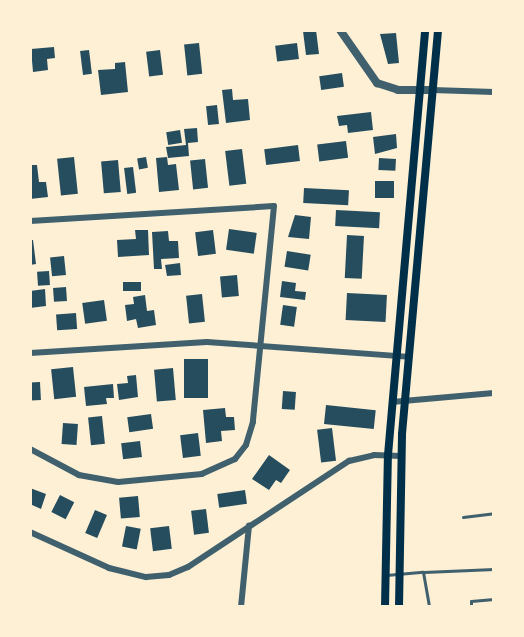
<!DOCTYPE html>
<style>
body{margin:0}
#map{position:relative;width:524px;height:637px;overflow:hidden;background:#fdf0d5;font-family:"Fira Sans",sans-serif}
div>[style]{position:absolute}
.building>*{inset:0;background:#264d5e;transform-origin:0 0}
.service>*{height:3px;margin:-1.5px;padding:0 1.5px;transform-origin:1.5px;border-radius:1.5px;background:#3f606c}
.minor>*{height:6px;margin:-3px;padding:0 3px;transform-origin:3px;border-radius:3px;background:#3f606c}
.tertiary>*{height:8px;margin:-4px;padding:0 4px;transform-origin:4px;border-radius:4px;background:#3f606c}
.secondary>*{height:8px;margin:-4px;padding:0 4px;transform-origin:4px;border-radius:4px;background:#003049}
span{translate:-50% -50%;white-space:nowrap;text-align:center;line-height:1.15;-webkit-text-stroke:4.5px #fdf0d5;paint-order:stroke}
.frame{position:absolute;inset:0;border:32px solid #fdf0d5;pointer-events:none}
</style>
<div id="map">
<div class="building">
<div style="clip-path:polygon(312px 30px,316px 30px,319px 54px,306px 55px,303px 31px)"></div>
<div style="clip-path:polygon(396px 33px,399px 63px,388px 64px,380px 34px)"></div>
<div style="left:199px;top:43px;width:31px;height:15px;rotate:84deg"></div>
<div style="left:297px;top:43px;width:16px;height:22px;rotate:83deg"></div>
<div style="clip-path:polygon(54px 47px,55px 58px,47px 59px,48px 70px,33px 72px,31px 49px)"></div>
<div style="left:89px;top:50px;width:24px;height:9px;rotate:83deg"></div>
<div style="left:160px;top:50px;width:25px;height:14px;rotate:83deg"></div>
<div style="clip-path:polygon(125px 62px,128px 92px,101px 95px,98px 70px,115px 69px,115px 63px)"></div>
<div style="left:342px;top:73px;width:14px;height:23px;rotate:82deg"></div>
<div style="clip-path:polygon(232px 89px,233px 100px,248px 99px,250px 120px,226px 123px,222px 90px)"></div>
<div style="left:217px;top:105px;width:19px;height:11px;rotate:84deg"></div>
<div style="clip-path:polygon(371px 112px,373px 130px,348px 133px,347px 125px,339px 126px,337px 116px)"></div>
<div style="clip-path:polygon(197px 128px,198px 142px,188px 143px,189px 156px,168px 158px,166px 147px,186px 145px,184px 129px)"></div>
<div style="left:180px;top:130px;width:13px;height:14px;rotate:81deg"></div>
<div style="clip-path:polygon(396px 134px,397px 148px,375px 154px,373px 137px)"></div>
<div style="left:346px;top:141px;width:17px;height:29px;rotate:83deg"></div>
<div style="left:298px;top:145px;width:16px;height:34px;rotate:83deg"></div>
<div style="left:242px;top:149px;width:35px;height:17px;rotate:83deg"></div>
<div style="left:74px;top:157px;width:37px;height:17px;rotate:84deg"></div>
<div style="left:146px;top:157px;width:11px;height:9px;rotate:80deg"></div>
<div style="clip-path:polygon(167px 157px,168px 165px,176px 164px,179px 190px,159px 192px,156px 158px)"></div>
<div style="left:379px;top:158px;width:17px;height:12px;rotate:3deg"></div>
<div style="left:205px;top:159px;width:29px;height:15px;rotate:84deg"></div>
<div style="left:118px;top:160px;width:32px;height:17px;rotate:85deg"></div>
<div style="clip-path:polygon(30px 165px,37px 165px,39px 182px,46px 182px,48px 197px,30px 199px)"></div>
<div style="left:133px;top:167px;width:26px;height:9px;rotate:83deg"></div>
<div style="left:375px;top:181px;width:19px;height:17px"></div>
<div style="left:304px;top:188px;width:45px;height:15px;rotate:3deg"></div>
<div style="left:336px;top:210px;width:44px;height:16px;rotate:3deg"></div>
<div style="clip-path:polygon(295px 215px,311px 217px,309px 239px,288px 237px)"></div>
<div style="left:229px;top:229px;width:28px;height:21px;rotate:8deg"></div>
<div style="clip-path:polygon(135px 230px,148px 230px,149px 255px,118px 257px,117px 240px,136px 239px)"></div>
<div style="left:213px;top:230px;width:24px;height:18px;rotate:83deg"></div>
<div style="clip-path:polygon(168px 231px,169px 241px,178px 241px,179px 258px,161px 259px,162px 269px,154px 269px,152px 232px)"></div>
<div style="left:347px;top:235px;width:17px;height:43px;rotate:3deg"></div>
<div style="clip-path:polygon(30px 240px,33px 240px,36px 264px,30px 265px)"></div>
<div style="left:287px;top:251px;width:24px;height:16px;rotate:9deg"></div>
<div style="left:64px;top:256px;width:19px;height:14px;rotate:84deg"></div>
<div style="clip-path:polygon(180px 263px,181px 275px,167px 276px,165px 265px)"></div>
<div style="left:49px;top:271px;width:14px;height:12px;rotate:86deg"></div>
<div style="left:237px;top:275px;width:21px;height:17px;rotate:85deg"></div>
<div style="clip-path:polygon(282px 281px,296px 283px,295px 291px,306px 292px,305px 300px,280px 297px)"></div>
<div style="left:141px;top:282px;width:9px;height:18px;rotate:90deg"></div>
<div style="left:66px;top:287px;width:14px;height:13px;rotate:86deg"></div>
<div style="clip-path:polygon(45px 289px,46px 306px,30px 308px,30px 291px)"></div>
<div style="left:347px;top:293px;width:40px;height:27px;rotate:3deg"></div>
<div style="left:202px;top:294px;width:28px;height:16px;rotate:84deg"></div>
<div style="clip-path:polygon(145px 295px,147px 311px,154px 310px,156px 325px,138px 328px,136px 319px,127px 321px,125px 305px,134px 304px,133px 297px)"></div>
<div style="left:104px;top:300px;width:21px;height:22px;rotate:82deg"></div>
<div style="left:283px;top:305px;width:14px;height:20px;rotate:8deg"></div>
<div style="left:76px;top:313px;width:16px;height:20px;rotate:86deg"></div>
<div style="left:184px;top:359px;width:24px;height:39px"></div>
<div style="left:73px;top:367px;width:30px;height:22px;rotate:84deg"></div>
<div style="left:173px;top:368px;width:32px;height:19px;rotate:85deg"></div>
<div style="clip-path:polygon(136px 375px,138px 397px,119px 400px,117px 384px,128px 383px,127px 376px)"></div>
<div style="left:40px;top:382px;width:18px;height:10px;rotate:87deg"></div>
<div style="clip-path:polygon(113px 384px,114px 398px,106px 398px,107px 404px,86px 406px,84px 387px)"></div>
<div style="left:283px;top:391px;width:13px;height:18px;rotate:4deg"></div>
<div style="left:326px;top:405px;width:50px;height:19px;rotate:6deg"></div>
<div style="clip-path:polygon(225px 408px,226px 417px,234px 417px,235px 430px,221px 431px,222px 441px,206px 443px,203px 410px)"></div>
<div style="left:151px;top:414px;width:15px;height:24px;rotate:82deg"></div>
<div style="left:102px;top:416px;width:28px;height:14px;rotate:84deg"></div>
<div style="left:63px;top:423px;width:15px;height:21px;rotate:4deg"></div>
<div style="left:332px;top:428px;width:33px;height:15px;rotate:83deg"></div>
<div style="left:198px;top:433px;width:23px;height:18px;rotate:83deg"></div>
<div style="left:140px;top:441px;width:16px;height:19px;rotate:83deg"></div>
<div style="clip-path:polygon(269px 455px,290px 470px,281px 483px,276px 480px,269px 490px,252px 479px)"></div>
<div style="clip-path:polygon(30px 488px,46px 494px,41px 509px,30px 504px)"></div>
<div style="left:245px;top:490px;width:14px;height:28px;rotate:82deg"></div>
<div style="left:60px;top:495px;width:16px;height:19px;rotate:27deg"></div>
<div style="left:138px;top:496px;width:21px;height:19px;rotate:85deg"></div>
<div style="left:206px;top:509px;width:24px;height:15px;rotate:83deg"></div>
<div style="left:95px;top:510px;width:13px;height:25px;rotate:23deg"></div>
<div style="left:126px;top:526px;width:15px;height:21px;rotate:11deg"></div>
<div style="left:169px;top:526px;width:23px;height:19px;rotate:83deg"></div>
</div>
<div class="service">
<div style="left:463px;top:517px;width:31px;rotate:-7deg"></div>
<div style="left:424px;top:572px;width:70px;rotate:-2.5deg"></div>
<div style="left:386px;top:575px;width:37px;rotate:-5deg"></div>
<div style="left:423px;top:572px;width:36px;rotate:80deg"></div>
<div style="left:471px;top:607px;width:6px;rotate:-90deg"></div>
<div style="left:471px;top:601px;width:23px;rotate:-5deg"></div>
</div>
<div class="minor">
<div style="left:432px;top:90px;width:62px;rotate:1.8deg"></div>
<div style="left:30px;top:221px;width:244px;rotate:-3.5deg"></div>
<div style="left:274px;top:206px;width:217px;rotate:95.6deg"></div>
<div style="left:253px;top:422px;width:24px;rotate:107deg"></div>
<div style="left:246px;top:445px;width:18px;rotate:128deg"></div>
<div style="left:235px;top:459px;width:36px;rotate:156deg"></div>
<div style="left:202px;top:474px;width:84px;rotate:174.6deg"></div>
<div style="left:118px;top:482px;width:40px;rotate:-170deg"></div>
<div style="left:79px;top:475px;width:55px;rotate:-152deg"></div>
<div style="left:30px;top:353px;width:177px;rotate:-3.6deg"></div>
<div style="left:207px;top:342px;width:203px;rotate:4.2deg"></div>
<div style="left:392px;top:402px;width:102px;rotate:-5deg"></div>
<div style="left:30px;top:532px;width:87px;rotate:24.5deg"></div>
<div style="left:109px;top:568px;width:38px;rotate:14deg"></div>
<div style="left:146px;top:577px;width:23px;rotate:-5deg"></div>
<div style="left:169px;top:575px;width:21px;rotate:-23deg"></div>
<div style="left:188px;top:567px;width:193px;rotate:-33.4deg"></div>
<div style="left:349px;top:461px;width:26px;rotate:-13deg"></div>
<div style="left:374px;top:455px;width:27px;rotate:2deg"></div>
<div style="left:241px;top:607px;width:82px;rotate:-84.4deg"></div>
</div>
<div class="tertiary">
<div style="left:340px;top:30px;width:65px;rotate:55.1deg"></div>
<div style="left:377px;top:83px;width:22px;rotate:18deg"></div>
<div style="left:398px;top:90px;width:34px"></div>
</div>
<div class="secondary">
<div style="left:385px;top:607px;width:152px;rotate:-88.9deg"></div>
<div style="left:388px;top:455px;width:427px;rotate:-85deg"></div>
<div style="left:399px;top:607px;width:173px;rotate:-89deg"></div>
<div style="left:402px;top:434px;width:406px;rotate:-84.9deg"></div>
</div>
<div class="frame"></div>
</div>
